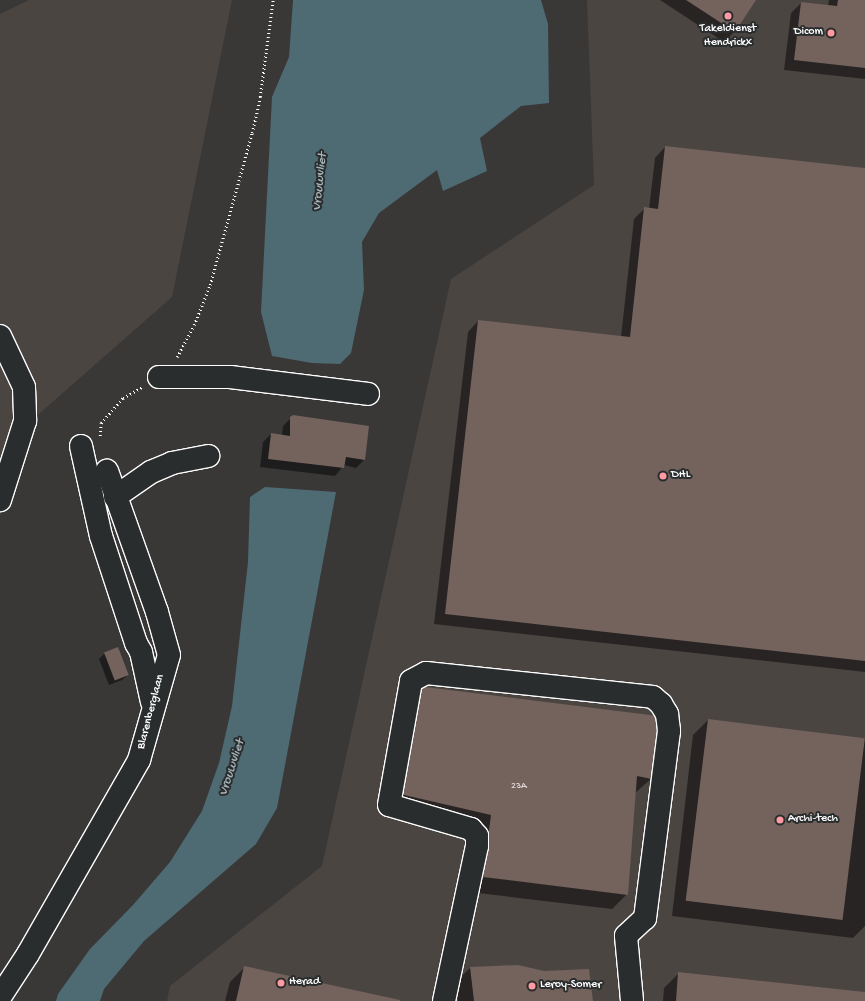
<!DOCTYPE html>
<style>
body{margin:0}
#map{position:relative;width:865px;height:1001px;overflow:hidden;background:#393837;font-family:"Gochi Hand",sans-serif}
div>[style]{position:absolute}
.built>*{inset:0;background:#4b4542}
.water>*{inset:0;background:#4e6a73}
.shadow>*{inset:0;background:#0007}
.building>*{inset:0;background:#74625c;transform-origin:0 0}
.path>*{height:2.5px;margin-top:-1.25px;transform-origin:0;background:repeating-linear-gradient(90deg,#fff 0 1px,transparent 0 4px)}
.roads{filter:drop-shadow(1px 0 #fff) drop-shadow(-1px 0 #fff) drop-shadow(0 1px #fff) drop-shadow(0 -1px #fff)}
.minor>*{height:22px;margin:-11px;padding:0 11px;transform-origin:11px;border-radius:11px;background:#2a2d2e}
.dots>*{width:11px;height:11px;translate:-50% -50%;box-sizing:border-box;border:2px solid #2a2d2e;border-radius:50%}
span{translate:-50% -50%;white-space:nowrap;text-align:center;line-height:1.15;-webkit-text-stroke:4px #2a2d2e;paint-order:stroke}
.number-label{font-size:10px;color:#dcd8d6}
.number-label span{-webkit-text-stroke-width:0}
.poi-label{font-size:12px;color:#fff}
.right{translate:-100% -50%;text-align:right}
.left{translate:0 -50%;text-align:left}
.street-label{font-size:12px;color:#fff}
.water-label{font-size:13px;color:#a6b4b9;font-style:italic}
</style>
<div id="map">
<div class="built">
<div style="clip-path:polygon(29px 0,232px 0,172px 297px,32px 420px,0 516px,0 14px)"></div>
<div style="clip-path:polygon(587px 0,865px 0,865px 1001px,167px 1001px,170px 986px,322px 866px,451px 279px,594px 185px)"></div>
</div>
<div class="water">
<div style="clip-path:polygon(293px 0,541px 0,548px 24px,549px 103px,521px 106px,480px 138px,487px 171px,443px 191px,437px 170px,379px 213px,362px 242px,364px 290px,351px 353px,340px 364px,312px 363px,272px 356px,261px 312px,272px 97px,289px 57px)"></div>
<div style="clip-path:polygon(265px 487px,336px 492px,277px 808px,256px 844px,144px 941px,104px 989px,100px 1001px,56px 1001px,58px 994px,90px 949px,133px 905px,170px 862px,202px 811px,219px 763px,232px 706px,248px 562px,250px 497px)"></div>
</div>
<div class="shadow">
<div style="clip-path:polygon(660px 0,755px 0,735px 31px,724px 42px)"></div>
<div style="clip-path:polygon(829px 0,865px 0,865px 79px,784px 70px,791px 13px,801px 3px,828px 6px)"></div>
<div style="clip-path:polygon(665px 147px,865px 169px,865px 672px,434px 624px,468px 332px,478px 321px,621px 337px,634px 219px,645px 208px,649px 209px,655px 158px)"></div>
<div style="clip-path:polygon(293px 416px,368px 427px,364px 460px,356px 468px,344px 465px,335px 476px,260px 467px,263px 442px,271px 434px,282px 436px,283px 426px)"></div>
<div style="clip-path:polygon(104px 654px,128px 675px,122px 680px,109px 685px,99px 659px)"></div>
<div style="clip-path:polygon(403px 702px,651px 779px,635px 793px,627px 894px,612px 909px,469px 892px,476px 829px,385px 809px)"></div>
<div style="clip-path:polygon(708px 720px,865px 739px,865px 926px,853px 938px,672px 916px,693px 735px)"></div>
<div style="clip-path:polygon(245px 967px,399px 1001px,225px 1001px,230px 982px)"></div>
<div style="clip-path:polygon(470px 968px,592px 1001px,458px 1001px,455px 983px)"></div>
<div style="clip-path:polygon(679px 973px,865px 993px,865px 1001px,663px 1001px,664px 988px)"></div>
</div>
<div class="building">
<div style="clip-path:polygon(686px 0,756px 0,735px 32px)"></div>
<div style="clip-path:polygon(838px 0,865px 0,865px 68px,794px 60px,801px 2px,837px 6px)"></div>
<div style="clip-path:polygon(665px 146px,865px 168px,865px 661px,445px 614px,478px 320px,630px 337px,644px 207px,658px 209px)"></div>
<div style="clip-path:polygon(293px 415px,369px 426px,365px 460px,346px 457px,344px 468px,268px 459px,271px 433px,290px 436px,290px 417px)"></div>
<div style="left:118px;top:647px;width:30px;height:15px;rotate:69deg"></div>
<div style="clip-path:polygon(417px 686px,658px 716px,652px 779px,637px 776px,628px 895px,483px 877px,491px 815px,400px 794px)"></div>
<div style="left:708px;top:719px;width:158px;height:183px;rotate:7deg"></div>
<div style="clip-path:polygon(518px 965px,544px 971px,589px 969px,593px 1001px,474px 1001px,470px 967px)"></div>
<div style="clip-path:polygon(244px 966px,400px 1000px,400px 1001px,236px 1001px)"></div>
<div style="clip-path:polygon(678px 972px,865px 992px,865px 1001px,676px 1001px)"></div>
</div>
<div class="path">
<div style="left:177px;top:357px;width:36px;rotate:-62deg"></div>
<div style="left:194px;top:325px;width:43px;rotate:-68.2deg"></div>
<div style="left:210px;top:285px;width:158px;rotate:-74.6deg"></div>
<div style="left:252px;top:133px;width:37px;rotate:-77deg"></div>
<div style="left:260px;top:97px;width:98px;rotate:-82.4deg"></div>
<div style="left:100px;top:436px;width:13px;rotate:-86deg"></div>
<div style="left:101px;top:423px;width:33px;rotate:-49deg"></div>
<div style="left:123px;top:398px;width:22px;rotate:-30deg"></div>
</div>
<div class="roads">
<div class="minor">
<div style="left:0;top:336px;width:56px;rotate:64.8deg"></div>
<div style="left:24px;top:387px;width:34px;rotate:88deg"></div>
<div style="left:25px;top:421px;width:83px;rotate:107.6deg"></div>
<div style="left:159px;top:377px;width:71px"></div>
<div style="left:230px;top:377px;width:139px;rotate:7deg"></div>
<div style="left:81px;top:446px;width:92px;rotate:77.5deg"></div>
<div style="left:101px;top:536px;width:113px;rotate:71.9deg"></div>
<div style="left:136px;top:643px;width:10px;rotate:61deg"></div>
<div style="left:141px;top:652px;width:51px;rotate:77.6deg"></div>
<div style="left:115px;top:497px;width:44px;rotate:-34.8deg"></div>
<div style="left:151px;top:472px;width:23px;rotate:-23deg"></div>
<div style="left:172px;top:463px;width:37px;rotate:-11deg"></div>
<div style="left:0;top:997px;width:51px;rotate:-56.9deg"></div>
<div style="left:28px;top:954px;width:224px;rotate:-60.2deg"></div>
<div style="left:139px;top:760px;width:109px;rotate:-74.1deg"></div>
<div style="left:169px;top:655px;width:45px;rotate:-105.6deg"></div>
<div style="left:157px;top:612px;width:150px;rotate:-109.5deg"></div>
<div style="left:444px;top:1001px;width:158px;rotate:-78deg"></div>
<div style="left:477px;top:846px;width:10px;rotate:-90deg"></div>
<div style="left:477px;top:836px;width:9px;rotate:-131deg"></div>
<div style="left:471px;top:829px;width:85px;rotate:-163.7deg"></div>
<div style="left:389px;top:805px;width:126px;rotate:-79.9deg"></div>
<div style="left:411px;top:681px;width:17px;rotate:-28deg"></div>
<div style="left:426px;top:673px;width:228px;rotate:6deg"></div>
<div style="left:653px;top:697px;width:11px;rotate:41deg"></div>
<div style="left:661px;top:704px;width:12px;rotate:59deg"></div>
<div style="left:667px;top:714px;width:17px;rotate:83deg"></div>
<div style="left:669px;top:731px;width:189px;rotate:97.3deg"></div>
<div style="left:645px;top:918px;width:26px;rotate:137deg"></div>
<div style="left:626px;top:936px;width:65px;rotate:84.7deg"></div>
</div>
</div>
<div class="dots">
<div style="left:728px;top:16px;background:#ff9aa2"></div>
<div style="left:831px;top:33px;background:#ff9aa2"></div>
<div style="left:663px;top:476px;background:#ff9aa2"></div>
<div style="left:780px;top:820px;background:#ff9aa2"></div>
<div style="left:281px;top:983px;background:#ff9aa2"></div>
<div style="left:532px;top:986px;background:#ff9aa2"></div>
</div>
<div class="number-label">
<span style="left:519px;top:787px">23A</span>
</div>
<div class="poi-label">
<span style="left:728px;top:37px">Takeldienst<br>Hendrickx</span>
<span class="right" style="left:823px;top:33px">Dicom</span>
<span class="left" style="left:671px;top:476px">DHL</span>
<span class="left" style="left:788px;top:820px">Archi-tech</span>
<span class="left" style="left:289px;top:983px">Herad</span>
<span class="left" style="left:540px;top:986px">Leroy-Somer</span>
</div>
<div class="street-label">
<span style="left:152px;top:712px;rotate:-75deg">Blarenberglaan</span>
</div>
<div class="water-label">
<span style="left:321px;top:182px;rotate:-84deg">Vrouwvliet</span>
<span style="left:233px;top:768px;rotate:-72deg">Vrouwvliet</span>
</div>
</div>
